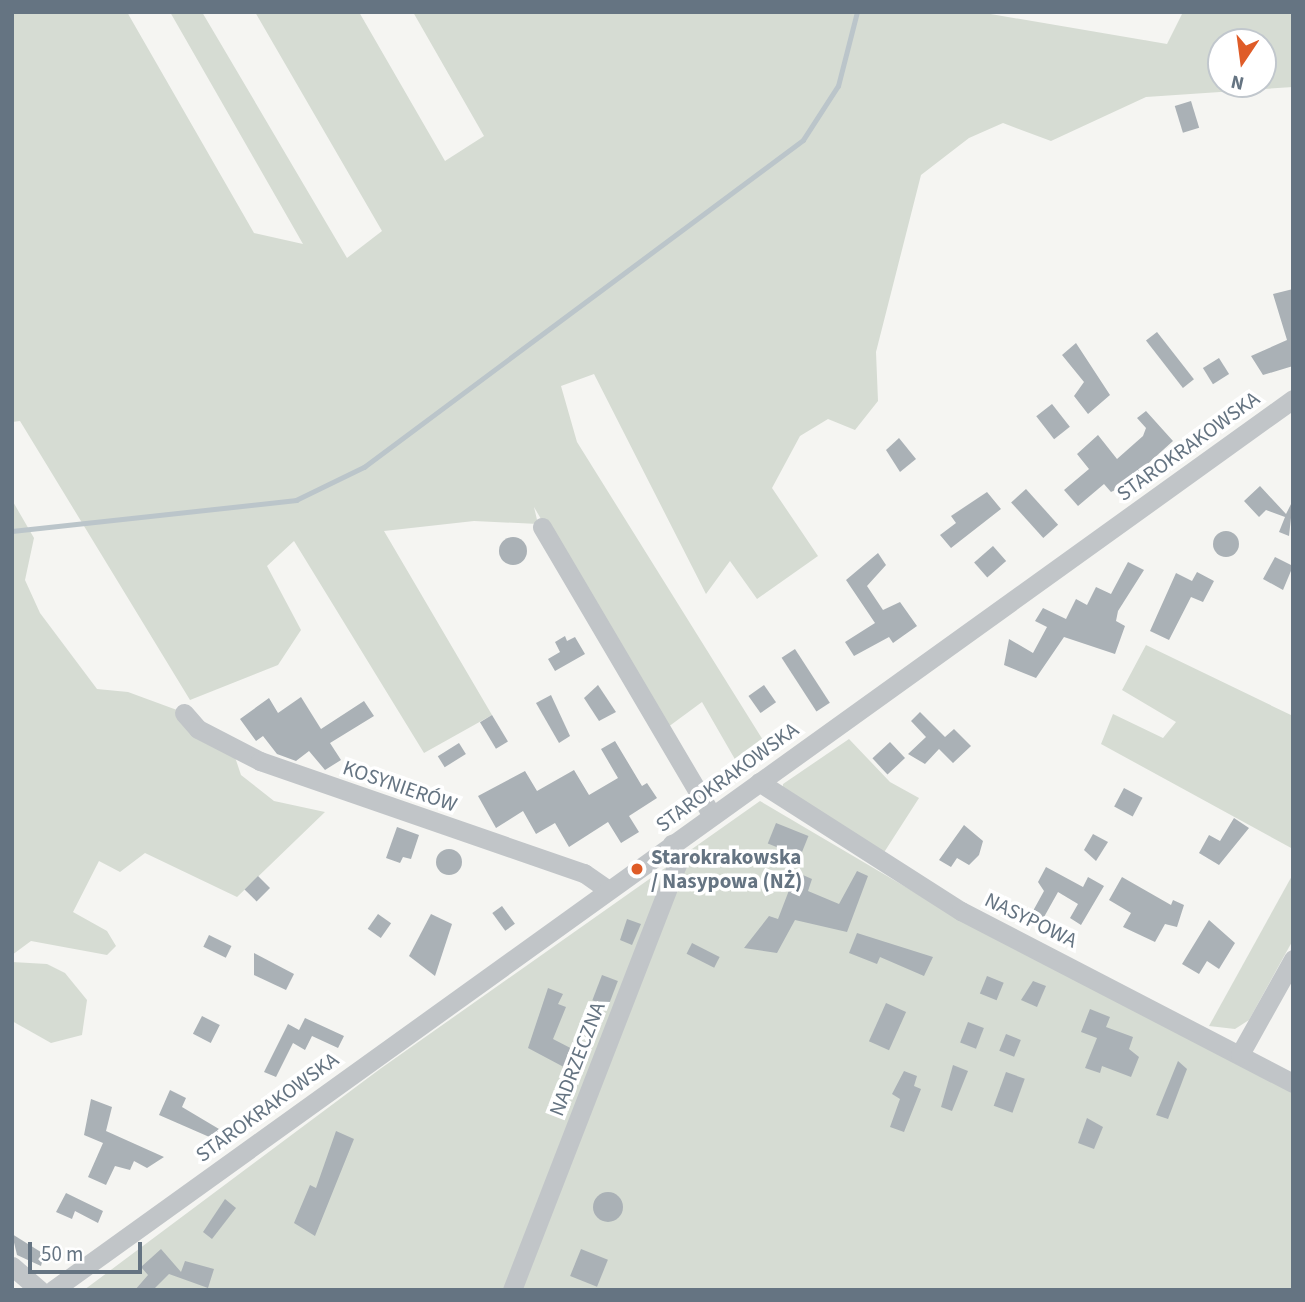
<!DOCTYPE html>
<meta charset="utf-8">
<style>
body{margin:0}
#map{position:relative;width:1305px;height:1302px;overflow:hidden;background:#f5f5f2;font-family:"Source Sans 3",sans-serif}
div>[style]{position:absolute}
.green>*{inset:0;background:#d6dcd3}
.stream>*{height:4.5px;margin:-2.25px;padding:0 2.25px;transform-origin:2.25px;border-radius:2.25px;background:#bbc5ca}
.building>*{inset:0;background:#aab1b6;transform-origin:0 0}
.round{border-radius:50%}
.minor>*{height:19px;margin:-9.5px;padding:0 9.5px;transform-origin:9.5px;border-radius:9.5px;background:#c1c5c8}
.dots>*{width:19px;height:19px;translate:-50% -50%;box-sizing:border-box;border:4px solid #fff;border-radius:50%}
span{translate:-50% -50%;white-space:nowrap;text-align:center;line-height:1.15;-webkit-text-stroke:7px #fff;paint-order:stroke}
.street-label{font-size:21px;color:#657482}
.poi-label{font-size:21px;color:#657482;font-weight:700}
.left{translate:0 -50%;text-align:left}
.frame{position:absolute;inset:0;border:14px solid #657482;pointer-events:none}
.north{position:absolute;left:1207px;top:28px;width:70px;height:70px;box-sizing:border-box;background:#fff;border:2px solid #c1c7cd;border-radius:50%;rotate:193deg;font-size:19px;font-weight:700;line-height:28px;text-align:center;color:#657482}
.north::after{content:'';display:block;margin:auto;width:24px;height:32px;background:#df5c28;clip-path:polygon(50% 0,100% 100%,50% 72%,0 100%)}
.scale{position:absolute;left:28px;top:1242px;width:114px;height:32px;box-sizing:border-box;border:4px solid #657482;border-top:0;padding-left:9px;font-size:21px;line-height:24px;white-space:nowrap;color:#657482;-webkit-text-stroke:5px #fff;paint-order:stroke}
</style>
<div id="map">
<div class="green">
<div style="clip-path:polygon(evenodd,12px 12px,127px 12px,254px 233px,303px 244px,170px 12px,202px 12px,347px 258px,382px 231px,255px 12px,359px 12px,445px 161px,484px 136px,413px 12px,979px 12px,1167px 44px,1183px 12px,1293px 12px,1293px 87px,1146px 97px,1051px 141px,1003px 123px,969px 138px,921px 175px,876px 352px,878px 401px,855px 430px,828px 419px,800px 436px,772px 488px,818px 556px,757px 599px,730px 561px,706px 594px,594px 374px,561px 386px,577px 442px,771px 753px,744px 775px,702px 702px,664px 730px,534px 507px,538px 524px,474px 521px,384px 531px,492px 715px,424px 753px,294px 541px,267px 566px,301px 630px,278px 665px,190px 700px,20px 421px,12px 422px,12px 12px,1221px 42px,1263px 42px,1263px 84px,1221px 84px,1221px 42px)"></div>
<div style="clip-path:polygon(12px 500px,34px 538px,25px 580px,40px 613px,97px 689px,128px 692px,196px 717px,231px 745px,241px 775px,274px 801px,325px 812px,237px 897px,145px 853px,120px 872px,99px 861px,73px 912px,107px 931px,116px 946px,107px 955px,31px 941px,12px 955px)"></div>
<div style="clip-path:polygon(1146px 645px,1293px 716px,1293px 849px,1101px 744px,1113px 714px,1163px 738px,1176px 722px,1122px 690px)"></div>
<div style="clip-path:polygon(849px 739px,890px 782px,919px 798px,883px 854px,782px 795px,783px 784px)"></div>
<div style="clip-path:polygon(760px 801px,960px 919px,1293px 1091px,1293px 1290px,84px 1290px,380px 1069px)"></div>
<div style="clip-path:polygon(1293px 874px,1293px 940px,1249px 1020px,1235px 1029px,1209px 1026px)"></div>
<div style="clip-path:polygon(12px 962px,47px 964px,65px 973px,87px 1000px,82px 1035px,51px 1043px,12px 1021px)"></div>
</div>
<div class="stream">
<div style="left:12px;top:531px;width:286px;rotate:-6.2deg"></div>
<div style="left:296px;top:500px;width:76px;rotate:-25.9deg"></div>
<div style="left:364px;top:467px;width:547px;rotate:-36.68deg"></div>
<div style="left:803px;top:140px;width:64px;rotate:-57.1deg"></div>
<div style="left:838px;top:86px;width:76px;rotate:-75.6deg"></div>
</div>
<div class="building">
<div style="left:1191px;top:101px;width:28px;height:17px;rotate:73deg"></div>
<div style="clip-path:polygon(1293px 289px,1293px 366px,1263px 375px,1251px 356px,1287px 340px,1273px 294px)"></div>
<div style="left:1157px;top:332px;width:60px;height:14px;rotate:52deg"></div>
<div style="clip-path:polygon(1076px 343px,1110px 395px,1088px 414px,1074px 396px,1084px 382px,1062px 355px)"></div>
<div style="left:1219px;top:358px;width:19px;height:19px;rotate:58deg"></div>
<div style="left:1052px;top:404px;width:29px;height:20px;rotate:52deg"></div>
<div style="clip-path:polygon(1146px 411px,1173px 441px,1123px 486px,1111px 492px,1104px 484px,1078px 506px,1064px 490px,1089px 469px,1077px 454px,1098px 435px,1117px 459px,1143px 436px,1146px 428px,1137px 418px)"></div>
<div style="clip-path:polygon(899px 438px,916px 459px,900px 472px,886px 450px)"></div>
<div style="clip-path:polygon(1260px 486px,1286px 514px,1293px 500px,1289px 536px,1279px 532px,1285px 517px,1266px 510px,1259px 517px,1244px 501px)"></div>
<div style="left:1026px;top:489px;width:48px;height:20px;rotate:48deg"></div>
<div style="clip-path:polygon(987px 492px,1001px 509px,951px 548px,940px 535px,956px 523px,951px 516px)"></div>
<div class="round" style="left:1213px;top:531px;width:26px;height:26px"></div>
<div class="round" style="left:499px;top:537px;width:28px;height:28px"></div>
<div style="left:993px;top:546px;width:20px;height:25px;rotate:49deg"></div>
<div style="clip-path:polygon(878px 553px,886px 565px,867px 586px,883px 610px,900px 602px,917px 626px,893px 643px,889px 637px,854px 656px,845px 642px,875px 623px,846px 580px)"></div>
<div style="clip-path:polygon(1275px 557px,1293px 566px,1283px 590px,1263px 579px)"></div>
<div style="clip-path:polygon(1128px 562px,1144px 570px,1118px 611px,1116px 621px,1125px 626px,1115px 654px,1064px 637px,1036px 678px,1004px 665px,1009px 639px,1033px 653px,1047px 627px,1035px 621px,1043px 608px,1066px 619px,1076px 599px,1087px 605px,1096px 587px,1111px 594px)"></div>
<div style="clip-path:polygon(1197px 572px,1214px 581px,1203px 602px,1191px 597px,1169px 640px,1150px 631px,1176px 573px,1192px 581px)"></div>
<div style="clip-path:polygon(565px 636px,567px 641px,575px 637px,585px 654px,555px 671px,548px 659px,560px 652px,555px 642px)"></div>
<div style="left:795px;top:649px;width:64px;height:16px;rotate:57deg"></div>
<div style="clip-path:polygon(598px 685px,616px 712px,599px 721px,584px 698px)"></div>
<div style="left:764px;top:685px;width:21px;height:19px;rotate:55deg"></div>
<div style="clip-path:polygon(551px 695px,570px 736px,559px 743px,536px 703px)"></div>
<div style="clip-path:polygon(301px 697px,321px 729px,364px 701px,374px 716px,330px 743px,341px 760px,325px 770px,309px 751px,296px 761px,277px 754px,263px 736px,256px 741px,240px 719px,269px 698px,278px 713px)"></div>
<div style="clip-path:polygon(920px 712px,945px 737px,954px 729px,971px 746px,953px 763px,939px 749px,925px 764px,908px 754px,926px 737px,911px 721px)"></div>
<div style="left:492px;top:715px;width:31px;height:14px;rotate:59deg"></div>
<div style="clip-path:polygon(615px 741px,642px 786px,647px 783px,657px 798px,629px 816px,639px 832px,621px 843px,608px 822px,569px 847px,555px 823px,536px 834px,523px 811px,496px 828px,478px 796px,525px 771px,537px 791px,574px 770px,589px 795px,618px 778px,601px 749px)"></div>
<div style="left:890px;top:742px;width:22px;height:24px;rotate:47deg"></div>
<div style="left:459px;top:743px;width:13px;height:25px;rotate:58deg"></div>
<div style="left:1124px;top:788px;width:21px;height:21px;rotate:28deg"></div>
<div style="clip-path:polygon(1234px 818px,1249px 828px,1219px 865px,1199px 853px,1209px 835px,1220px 841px)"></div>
<div style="left:776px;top:823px;width:35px;height:22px;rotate:22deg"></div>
<div style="clip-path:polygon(964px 825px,983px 841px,979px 855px,969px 865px,957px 858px,951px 867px,939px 860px)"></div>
<div style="clip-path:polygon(397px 827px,419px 835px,411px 859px,403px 857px,400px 863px,386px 858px)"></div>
<div style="clip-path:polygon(1093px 834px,1108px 842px,1096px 861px,1084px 850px)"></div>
<div class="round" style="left:436px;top:849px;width:26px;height:26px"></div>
<div style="clip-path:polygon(1046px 867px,1083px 887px,1088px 877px,1104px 886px,1081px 925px,1070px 918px,1078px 904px,1058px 892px,1039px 926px,1028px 920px,1044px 891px,1038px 882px)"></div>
<div style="clip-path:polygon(857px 871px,868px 876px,847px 932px,795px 920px,777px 953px,744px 948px,769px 916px,778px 919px,796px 872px,812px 879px,808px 891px,839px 904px)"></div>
<div style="left:258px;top:876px;width:17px;height:19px;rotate:45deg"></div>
<div style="clip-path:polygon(1122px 877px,1171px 905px,1173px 900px,1184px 905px,1177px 927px,1165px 924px,1155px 942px,1123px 927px,1131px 913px,1109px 900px)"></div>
<div style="left:502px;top:906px;width:22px;height:12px;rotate:54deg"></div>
<div style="left:378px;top:914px;width:16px;height:18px;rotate:35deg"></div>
<div style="clip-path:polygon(431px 914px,452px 924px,435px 976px,409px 956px)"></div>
<div style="clip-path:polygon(627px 919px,641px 924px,632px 945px,620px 940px)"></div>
<div style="clip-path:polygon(1209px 920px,1235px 943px,1219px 969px,1207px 961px,1199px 974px,1182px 964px)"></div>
<div style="clip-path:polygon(857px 933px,933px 957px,924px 976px,880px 957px,877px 964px,849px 953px)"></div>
<div style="left:209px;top:935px;width:25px;height:13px;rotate:26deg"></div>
<div style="left:692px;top:943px;width:31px;height:12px;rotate:27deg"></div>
<div style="clip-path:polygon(254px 953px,294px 974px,286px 990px,254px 975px)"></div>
<div style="left:602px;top:975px;width:17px;height:27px;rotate:21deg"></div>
<div style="left:987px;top:976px;width:18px;height:19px;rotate:22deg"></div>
<div style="clip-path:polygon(1033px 981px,1046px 986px,1037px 1007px,1021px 1000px)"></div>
<div style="clip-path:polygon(548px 988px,563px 994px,558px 1004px,566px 1007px,553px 1039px,582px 1054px,575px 1073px,528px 1048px)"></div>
<div style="left:886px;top:1003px;width:22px;height:42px;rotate:24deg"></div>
<div style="clip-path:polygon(1090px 1009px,1110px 1017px,1106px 1027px,1133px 1037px,1129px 1049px,1139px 1057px,1131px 1077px,1102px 1066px,1100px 1073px,1085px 1068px,1097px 1038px,1081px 1032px)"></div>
<div style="left:202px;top:1016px;width:20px;height:20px;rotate:27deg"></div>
<div style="clip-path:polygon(305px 1018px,344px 1036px,338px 1048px,312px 1036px,305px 1050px,293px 1043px,276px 1077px,264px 1072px,288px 1024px,299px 1030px)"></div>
<div style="left:968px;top:1022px;width:17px;height:22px;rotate:21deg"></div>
<div style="left:1006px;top:1034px;width:16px;height:18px;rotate:22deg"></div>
<div style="clip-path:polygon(1178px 1061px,1187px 1069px,1168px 1119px,1156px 1115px)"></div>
<div style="clip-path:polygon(953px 1065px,968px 1071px,952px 1111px,941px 1107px)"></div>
<div style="clip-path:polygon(904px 1071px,917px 1076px,914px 1086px,921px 1089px,904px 1132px,890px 1127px,900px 1099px,892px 1094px)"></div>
<div style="left:1006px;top:1072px;width:20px;height:36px;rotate:20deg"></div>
<div style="clip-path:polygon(170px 1090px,186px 1098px,182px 1107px,219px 1129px,214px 1139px,159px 1115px)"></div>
<div style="clip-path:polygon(91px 1099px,112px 1107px,106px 1131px,164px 1157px,147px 1168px,134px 1161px,130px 1170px,115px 1166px,106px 1185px,88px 1177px,103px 1143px,84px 1135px)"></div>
<div style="clip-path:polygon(1087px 1118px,1103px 1127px,1094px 1149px,1078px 1143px)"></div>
<div style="clip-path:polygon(336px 1131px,354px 1139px,315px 1236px,294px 1223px,310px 1185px,316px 1188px)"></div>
<div class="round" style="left:593px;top:1192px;width:30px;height:30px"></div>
<div style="clip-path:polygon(66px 1193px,103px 1211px,98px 1223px,75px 1211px,72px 1219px,56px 1212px)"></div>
<div style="clip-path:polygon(225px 1199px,236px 1208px,212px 1239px,203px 1232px)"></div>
<div style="clip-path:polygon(12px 1234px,44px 1254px,41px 1266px,17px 1255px)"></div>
<div style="clip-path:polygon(161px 1249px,181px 1272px,185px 1261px,214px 1269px,208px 1288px,169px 1274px,153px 1290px,135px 1290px,148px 1275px,141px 1267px)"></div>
<div style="left:581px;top:1249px;width:29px;height:29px;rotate:22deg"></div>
</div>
<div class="minor">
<div style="left:542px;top:527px;width:335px;rotate:59.5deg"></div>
<div style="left:184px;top:713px;width:21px;rotate:49deg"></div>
<div style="left:198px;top:729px;width:70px;rotate:27.3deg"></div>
<div style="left:260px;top:761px;width:343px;rotate:19.1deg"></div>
<div style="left:584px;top:873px;width:29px;rotate:35deg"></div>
<div style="left:759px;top:782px;width:240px;rotate:32.6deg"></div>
<div style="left:961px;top:911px;width:374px;rotate:27.4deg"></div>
<div style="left:1240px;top:1054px;width:109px;rotate:-60.8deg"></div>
<div style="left:12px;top:1266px;width:37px;rotate:41deg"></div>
<div style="left:53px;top:1290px;width:1527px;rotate:-35.7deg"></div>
<div style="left:512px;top:1290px;width:457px;rotate:-68.8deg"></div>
<div style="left:677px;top:864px;width:21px;rotate:-104deg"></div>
</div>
<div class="dots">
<div style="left:637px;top:869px;background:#df5c28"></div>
</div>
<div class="street-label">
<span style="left:1188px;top:446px;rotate:-36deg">STAROKRAKOWSKA</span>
<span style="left:727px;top:777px;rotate:-36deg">STAROKRAKOWSKA</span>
<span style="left:400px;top:786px;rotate:19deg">KOSYNIERÓW</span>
<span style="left:1031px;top:920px;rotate:26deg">NASYPOWA</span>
<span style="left:577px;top:1059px;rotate:-69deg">NADRZECZNA</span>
<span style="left:267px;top:1107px;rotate:-36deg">STAROKRAKOWSKA</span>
</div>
<div class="poi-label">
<span class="left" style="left:651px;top:869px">Starokrakowska<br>/ Nasypowa (NŻ)</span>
</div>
<div class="frame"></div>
<div class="north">N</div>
<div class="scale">50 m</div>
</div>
